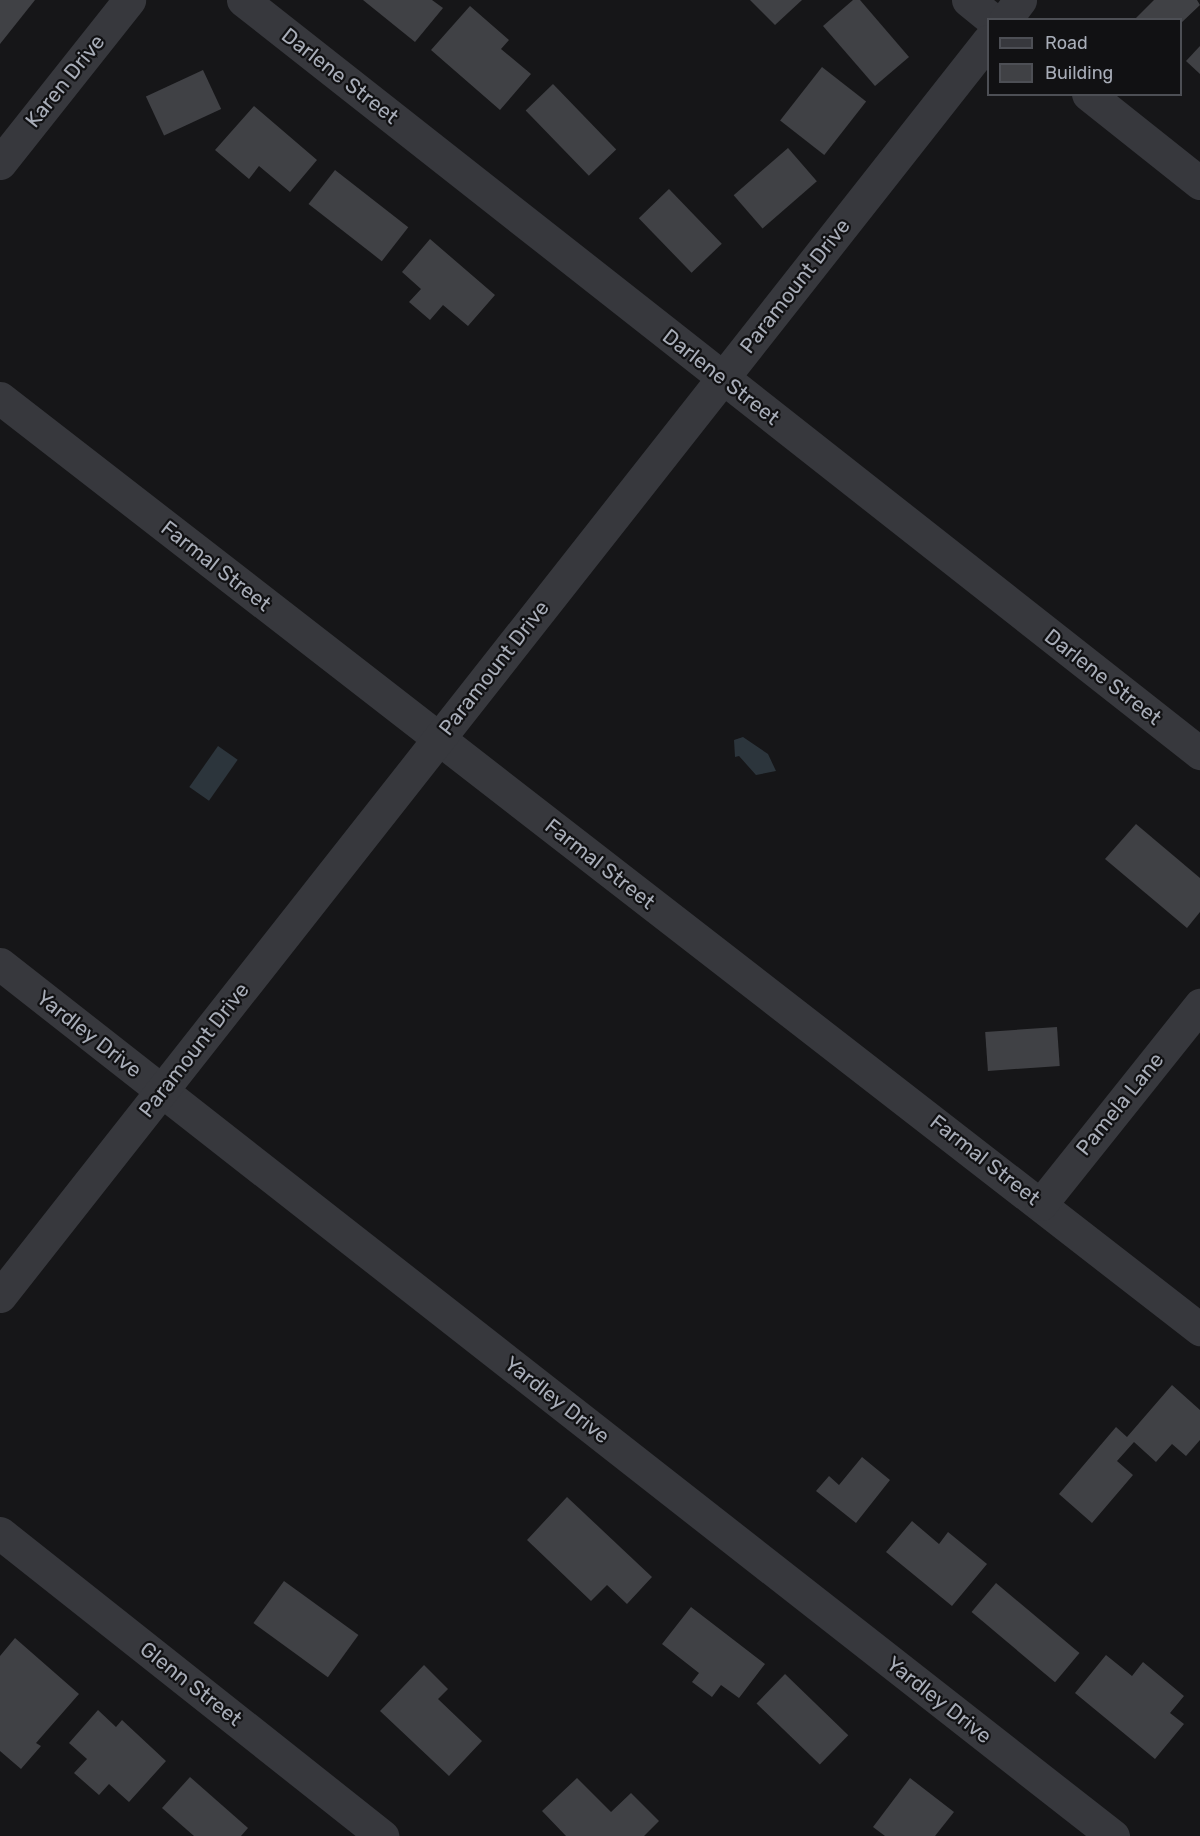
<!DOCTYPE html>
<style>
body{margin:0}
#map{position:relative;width:1200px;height:1836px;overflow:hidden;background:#161618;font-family:Rubik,sans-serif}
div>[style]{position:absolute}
.water>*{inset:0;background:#2c353c;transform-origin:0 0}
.building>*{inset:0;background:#404145;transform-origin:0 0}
.minor>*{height:33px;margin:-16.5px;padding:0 16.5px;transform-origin:16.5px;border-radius:16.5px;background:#37383d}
span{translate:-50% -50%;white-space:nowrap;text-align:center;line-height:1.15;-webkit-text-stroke:4.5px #111113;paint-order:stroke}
.street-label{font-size:21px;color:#a8adb8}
.legend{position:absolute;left:987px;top:18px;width:195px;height:78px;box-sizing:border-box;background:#111113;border:2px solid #4d4f55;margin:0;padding:8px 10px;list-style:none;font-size:18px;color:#a8adb8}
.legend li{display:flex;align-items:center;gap:12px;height:30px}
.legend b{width:30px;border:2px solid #4d4f55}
</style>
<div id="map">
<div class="water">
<div style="clip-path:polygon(743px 737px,768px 754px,776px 771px,756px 775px,739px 756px,735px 757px,734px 740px)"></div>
<div style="left:218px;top:746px;width:24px;height:50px;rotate:35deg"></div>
</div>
<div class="building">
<div style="clip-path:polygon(0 0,35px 0,0 44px)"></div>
<div style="clip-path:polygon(363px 0,432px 0,443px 8px,415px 42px)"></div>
<div style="clip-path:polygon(750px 0,802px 0,775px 25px)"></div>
<div style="clip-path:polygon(853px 0,860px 0,909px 57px,875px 86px,823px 26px)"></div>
<div style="clip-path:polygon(1154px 0,1197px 0,1200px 5px,1180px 24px,1180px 20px,1134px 20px)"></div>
<div style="clip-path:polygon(470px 6px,509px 40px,501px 49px,531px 74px,500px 110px,431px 50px)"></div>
<div style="clip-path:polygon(1200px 46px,1200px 74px,1186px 61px)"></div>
<div style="left:822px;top:67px;width:56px;height:68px;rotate:38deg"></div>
<div style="left:203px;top:70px;width:43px;height:63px;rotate:65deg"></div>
<div style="left:553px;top:84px;width:91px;height:38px;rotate:46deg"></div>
<div style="clip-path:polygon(254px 106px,317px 160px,290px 192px,259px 166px,249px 179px,215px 150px)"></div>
<div style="left:788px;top:148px;width:44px;height:72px;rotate:49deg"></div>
<div style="left:335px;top:170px;width:93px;height:43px;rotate:38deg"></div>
<div style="left:669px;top:189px;width:76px;height:42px;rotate:46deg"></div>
<div style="clip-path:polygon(430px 239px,495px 295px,468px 326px,443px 305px,430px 320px,409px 302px,421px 289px,402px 272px)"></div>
<div style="clip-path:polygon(1136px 824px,1200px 878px,1200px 912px,1187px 928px,1105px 859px)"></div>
<div style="left:1057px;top:1027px;width:39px;height:72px;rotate:86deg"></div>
<div style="clip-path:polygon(1172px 1385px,1200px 1410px,1200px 1440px,1186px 1456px,1172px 1444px,1156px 1462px,1134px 1442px,1117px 1461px,1133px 1475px,1092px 1523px,1059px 1494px,1116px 1427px,1127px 1437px)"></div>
<div style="clip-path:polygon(862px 1457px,890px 1480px,856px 1523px,816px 1491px,829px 1476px,839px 1485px)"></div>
<div style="clip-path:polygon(567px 1497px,652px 1577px,627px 1604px,607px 1585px,591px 1601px,527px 1540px)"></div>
<div style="clip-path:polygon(912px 1521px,939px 1544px,948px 1532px,987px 1564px,952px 1606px,886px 1552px)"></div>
<div style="left:284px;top:1581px;width:92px;height:52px;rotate:36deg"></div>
<div style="left:996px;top:1583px;width:109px;height:38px;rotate:40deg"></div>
<div style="clip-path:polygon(691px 1607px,765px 1664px,739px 1698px,721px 1685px,712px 1697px,692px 1682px,699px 1673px,662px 1644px)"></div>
<div style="clip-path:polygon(15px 1638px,79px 1694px,36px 1743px,41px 1746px,21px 1769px,0 1751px,0 1656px)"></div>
<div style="clip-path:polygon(1106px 1655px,1132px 1676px,1143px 1662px,1184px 1696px,1170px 1713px,1184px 1724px,1155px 1759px,1075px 1693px)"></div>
<div style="clip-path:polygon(424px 1665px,448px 1689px,438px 1699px,482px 1741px,449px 1776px,380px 1711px)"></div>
<div style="left:785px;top:1674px;width:88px;height:41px;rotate:44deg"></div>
<div style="clip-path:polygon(98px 1710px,116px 1727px,122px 1720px,166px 1761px,129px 1802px,109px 1784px,99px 1795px,74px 1773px,87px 1759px,69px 1743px)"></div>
<div style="clip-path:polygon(190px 1777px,248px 1828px,241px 1836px,194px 1836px,162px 1808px)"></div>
<div style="clip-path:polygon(577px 1778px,611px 1812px,631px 1793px,659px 1821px,644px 1836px,566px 1836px,542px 1811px)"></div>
<div style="clip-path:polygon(910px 1778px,954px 1812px,935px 1836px,885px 1836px,873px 1827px)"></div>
</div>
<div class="minor">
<div style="left:243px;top:0;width:1218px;rotate:38.2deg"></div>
<div style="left:968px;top:0;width:32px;rotate:39deg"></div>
<div style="left:1005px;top:20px;width:25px;rotate:-53deg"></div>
<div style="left:1088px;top:94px;width:143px;rotate:38.5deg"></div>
<div style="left:0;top:163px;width:208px;rotate:-51.6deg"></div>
<div style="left:0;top:398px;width:1519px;rotate:37.81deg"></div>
<div style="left:0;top:964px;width:1414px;rotate:38.08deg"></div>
<div style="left:1041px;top:1204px;width:255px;rotate:-51.4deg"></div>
<div style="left:0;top:1296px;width:1597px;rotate:-51.79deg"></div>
<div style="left:0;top:1533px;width:488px;rotate:38.4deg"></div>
</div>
<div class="street-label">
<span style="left:340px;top:76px;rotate:38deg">Darlene Street</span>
<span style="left:65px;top:81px;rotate:-51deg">Karen Drive</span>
<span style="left:795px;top:286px;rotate:-52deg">Paramount Drive</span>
<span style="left:721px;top:377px;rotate:38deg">Darlene Street</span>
<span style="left:216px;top:566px;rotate:38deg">Farmal Street</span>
<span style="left:494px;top:668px;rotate:-52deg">Paramount Drive</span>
<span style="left:1103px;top:677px;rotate:38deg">Darlene Street</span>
<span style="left:600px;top:864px;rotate:38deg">Farmal Street</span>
<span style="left:89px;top:1034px;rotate:38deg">Yardley Drive</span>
<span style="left:194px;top:1050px;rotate:-52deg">Paramount Drive</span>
<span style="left:1120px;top:1104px;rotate:-51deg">Pamela Lane</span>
<span style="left:985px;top:1160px;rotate:38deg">Farmal Street</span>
<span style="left:557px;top:1400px;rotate:38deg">Yardley Drive</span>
<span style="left:191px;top:1684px;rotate:38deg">Glenn Street</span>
<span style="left:939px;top:1700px;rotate:38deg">Yardley Drive</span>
</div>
<ul class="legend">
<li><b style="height:8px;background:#37383d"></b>Road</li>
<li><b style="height:16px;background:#404145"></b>Building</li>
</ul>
</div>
